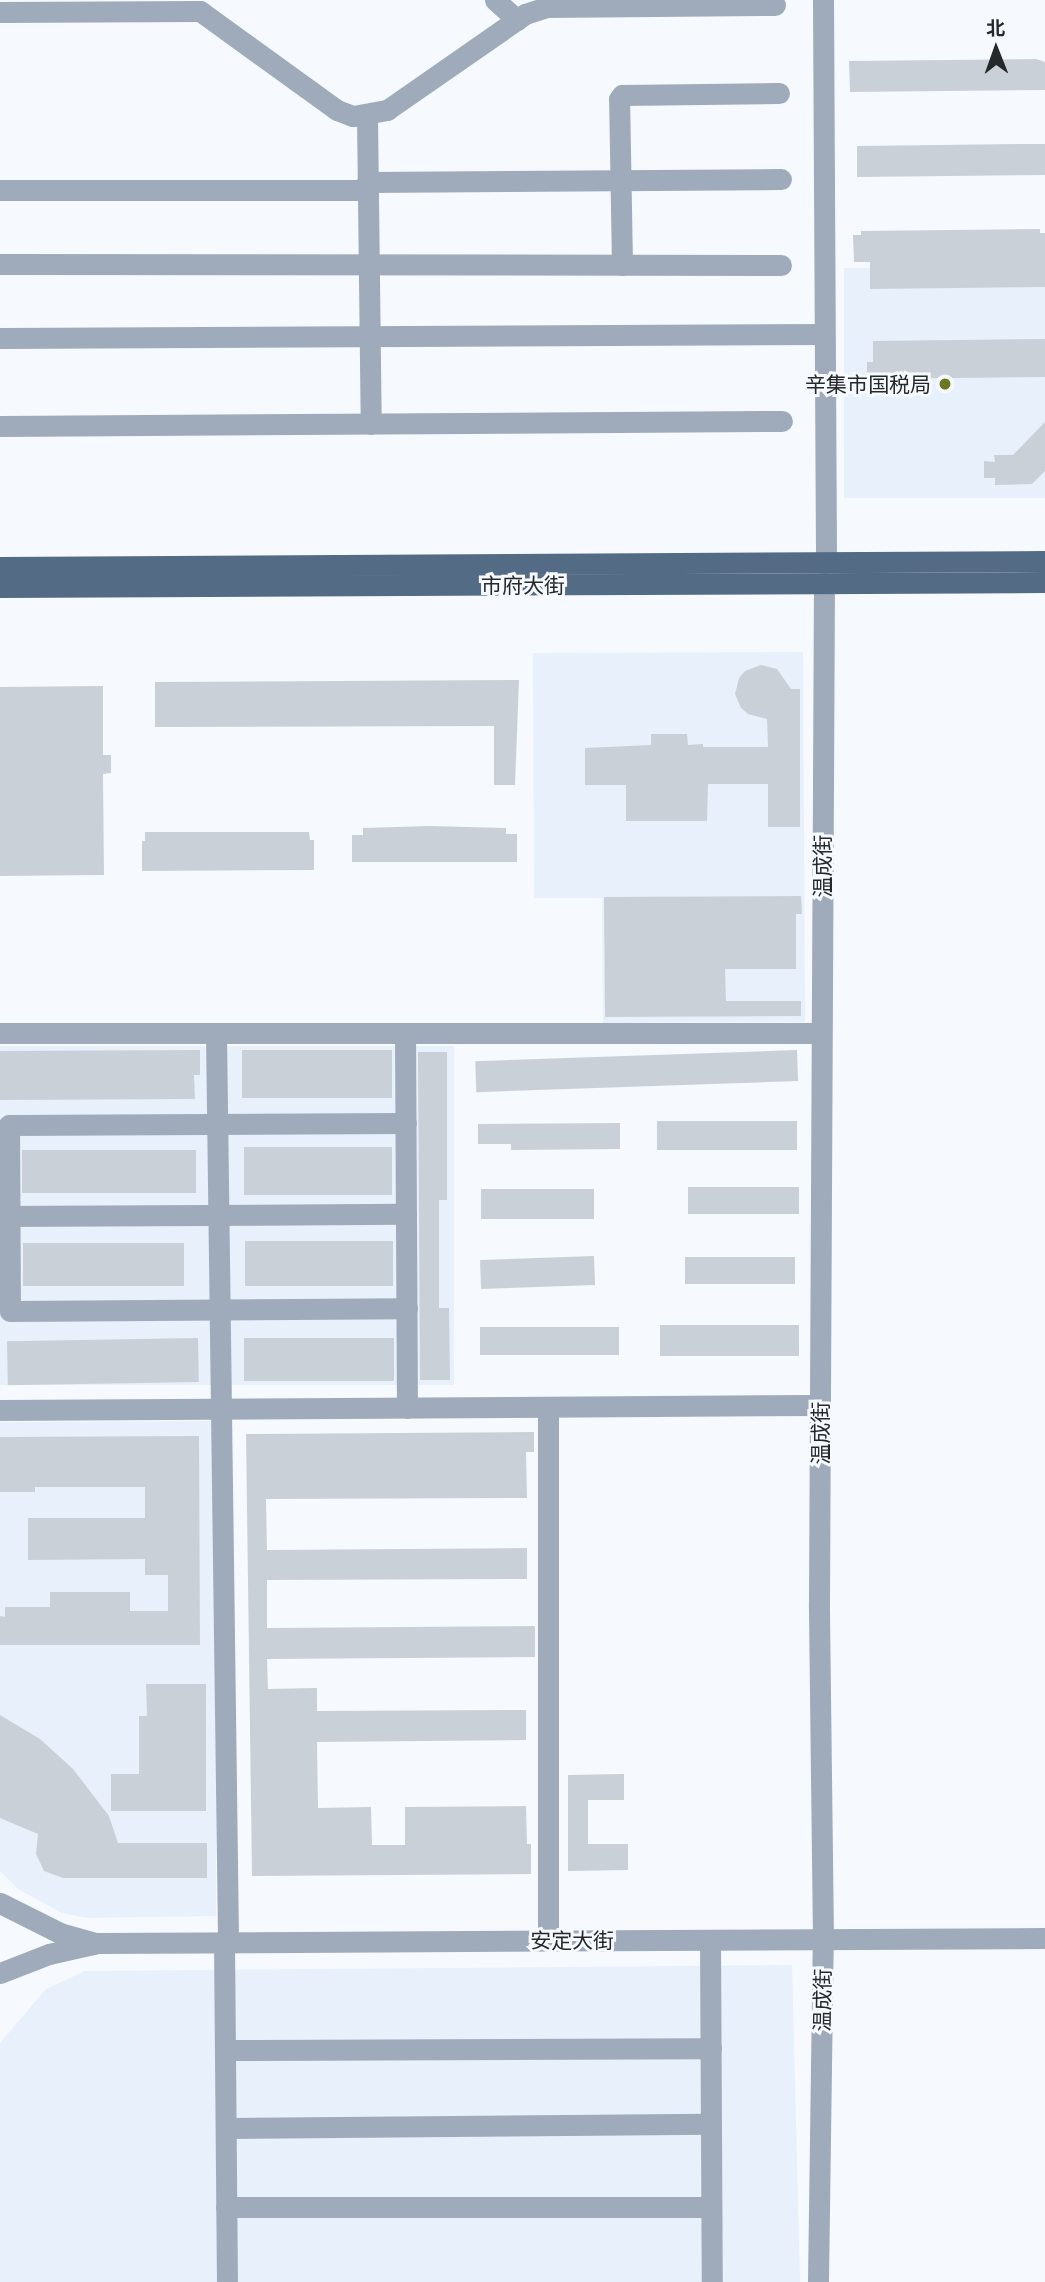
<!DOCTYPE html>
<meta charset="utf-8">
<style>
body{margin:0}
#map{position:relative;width:1045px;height:2282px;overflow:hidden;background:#f6faff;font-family:Barlow,"Noto Sans SC",sans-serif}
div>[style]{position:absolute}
.built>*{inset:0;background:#e7f0fb;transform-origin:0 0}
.building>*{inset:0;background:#cad0d7;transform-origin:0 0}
.minor>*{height:21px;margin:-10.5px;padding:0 10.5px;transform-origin:10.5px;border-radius:10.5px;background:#9fabbb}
.major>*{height:21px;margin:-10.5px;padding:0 10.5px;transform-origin:10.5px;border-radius:10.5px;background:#546b85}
.dots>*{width:19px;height:19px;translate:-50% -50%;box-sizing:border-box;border:4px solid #f6faff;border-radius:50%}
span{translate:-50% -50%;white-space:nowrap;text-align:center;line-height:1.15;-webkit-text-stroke:6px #f6faff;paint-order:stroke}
.poi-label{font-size:21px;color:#26292b}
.right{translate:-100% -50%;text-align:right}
.street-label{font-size:21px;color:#26292b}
.north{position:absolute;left:961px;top:14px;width:70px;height:70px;-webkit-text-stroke:5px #f6faff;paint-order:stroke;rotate:359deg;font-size:19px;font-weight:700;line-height:28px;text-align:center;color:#26292b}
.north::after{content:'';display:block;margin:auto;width:24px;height:32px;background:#26292b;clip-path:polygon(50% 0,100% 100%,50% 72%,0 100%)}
</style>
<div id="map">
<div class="built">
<div style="left:1045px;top:268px;width:230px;height:201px;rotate:90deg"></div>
<div style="clip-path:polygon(803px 652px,805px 1022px,603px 1023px,602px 898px,534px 898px,533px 653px)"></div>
<div style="left:454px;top:1046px;width:339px;height:454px;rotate:90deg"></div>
<div style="clip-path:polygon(215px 1421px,216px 1916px,87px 1918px,62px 1913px,18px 1889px,0 1871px,0 1422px)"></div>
<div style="clip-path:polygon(792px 1965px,800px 2282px,0 2282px,0 2043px,46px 1989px,85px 1971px)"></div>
</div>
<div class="building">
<div style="clip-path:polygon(1036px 59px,1045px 62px,1045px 90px,850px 92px,849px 61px)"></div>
<div style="clip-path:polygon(1024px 144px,1045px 144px,1045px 175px,857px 177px,857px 146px)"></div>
<div style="clip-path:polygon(1040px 229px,1040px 233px,1045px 233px,1045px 287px,870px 289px,870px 262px,854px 262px,853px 235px,861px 235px,861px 231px)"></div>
<div style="clip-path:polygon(1045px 339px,1045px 377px,867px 379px,867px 362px,873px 362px,873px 341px)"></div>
<div style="clip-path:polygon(1045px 422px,1045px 471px,1032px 484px,995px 485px,995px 478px,984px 478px,984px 461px,995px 462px,994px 455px,1013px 455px)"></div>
<div style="clip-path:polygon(761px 665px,777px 669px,791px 689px,800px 689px,800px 827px,768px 827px,768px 784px,708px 784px,707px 821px,626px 821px,626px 785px,585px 785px,585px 748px,651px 745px,651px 734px,687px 734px,688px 745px,703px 744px,703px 747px,768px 747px,767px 719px,748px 714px,741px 708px,735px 694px,739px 678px,745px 671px)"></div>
<div style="clip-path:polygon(519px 680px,515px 785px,494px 785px,494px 726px,155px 727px,155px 682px)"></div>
<div style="clip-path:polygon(103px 686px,103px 755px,111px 755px,111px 773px,103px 774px,104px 875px,0 876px,0 687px)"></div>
<div style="clip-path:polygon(429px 826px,506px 828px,506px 834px,517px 834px,517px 862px,352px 862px,352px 835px,363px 835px,363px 828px)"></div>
<div style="clip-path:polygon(145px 832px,309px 832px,310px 840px,314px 840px,314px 870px,142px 871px,142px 841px,145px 841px)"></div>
<div style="clip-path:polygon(801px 896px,802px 914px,796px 914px,796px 969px,725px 969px,726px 1001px,801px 1001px,801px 1016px,605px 1017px,604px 897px)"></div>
<div style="clip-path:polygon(200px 1050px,200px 1075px,194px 1075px,195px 1099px,0 1100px,0 1051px)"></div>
<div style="left:392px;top:1050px;width:48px;height:150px;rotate:90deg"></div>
<div style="left:797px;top:1050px;width:31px;height:322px;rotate:88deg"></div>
<div style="clip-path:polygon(418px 1052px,447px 1052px,447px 1200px,439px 1200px,439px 1308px,449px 1308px,450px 1380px,420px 1380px)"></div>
<div style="left:657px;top:1121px;width:140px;height:29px"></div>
<div style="clip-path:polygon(620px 1123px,620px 1149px,511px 1150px,511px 1144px,478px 1144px,478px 1124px)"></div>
<div style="left:244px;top:1147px;width:148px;height:48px"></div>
<div style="left:196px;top:1150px;width:43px;height:174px;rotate:90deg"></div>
<div style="left:799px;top:1187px;width:27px;height:111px;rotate:90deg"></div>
<div style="left:481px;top:1189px;width:113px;height:30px"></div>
<div style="left:393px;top:1241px;width:45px;height:148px;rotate:90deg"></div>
<div style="left:23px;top:1243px;width:161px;height:43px"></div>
<div style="left:594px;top:1256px;width:29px;height:114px;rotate:88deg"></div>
<div style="left:795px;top:1257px;width:27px;height:110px;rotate:90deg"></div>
<div style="left:799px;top:1325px;width:31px;height:139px;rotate:90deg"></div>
<div style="left:619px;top:1327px;width:28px;height:139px;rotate:90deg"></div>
<div style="left:198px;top:1338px;width:44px;height:191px;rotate:89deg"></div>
<div style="left:394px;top:1338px;width:43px;height:150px;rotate:90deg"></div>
<div style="clip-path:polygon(534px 1432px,534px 1452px,526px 1452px,527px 1498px,266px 1499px,267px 1550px,527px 1548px,527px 1579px,267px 1580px,267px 1628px,535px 1626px,535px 1657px,267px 1659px,268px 1689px,317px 1688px,317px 1711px,526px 1710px,526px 1740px,317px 1742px,318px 1808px,371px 1807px,372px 1845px,405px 1845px,405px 1807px,526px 1806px,527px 1844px,531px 1844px,531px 1874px,252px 1876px,246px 1434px)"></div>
<div style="clip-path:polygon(199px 1436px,200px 1645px,0 1645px,0 1616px,5px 1617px,5px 1607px,50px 1607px,50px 1592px,130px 1592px,130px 1611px,168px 1611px,168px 1575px,145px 1575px,145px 1559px,28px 1560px,28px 1518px,145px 1518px,145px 1487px,35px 1487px,35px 1492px,0 1492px,0 1437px)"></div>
<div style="clip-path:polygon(146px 1684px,206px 1684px,206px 1811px,111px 1811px,111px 1774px,139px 1774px,139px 1716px,147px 1716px)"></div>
<div style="clip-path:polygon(0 1715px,40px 1739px,73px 1769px,109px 1816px,118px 1843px,207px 1843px,207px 1878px,63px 1878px,44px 1871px,36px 1854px,38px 1834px,0 1818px)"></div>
<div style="clip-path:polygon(624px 1774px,624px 1800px,588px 1800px,588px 1844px,628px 1844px,628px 1870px,568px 1871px,568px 1775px)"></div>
</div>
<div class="minor">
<div style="left:495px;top:0;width:30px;rotate:42deg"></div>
<div style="left:823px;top:0;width:562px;rotate:89.69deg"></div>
<div style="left:0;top:12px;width:200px;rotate:-0.3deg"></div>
<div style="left:200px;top:11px;width:169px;rotate:35.9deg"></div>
<div style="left:337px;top:110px;width:17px;rotate:21deg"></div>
<div style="left:353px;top:116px;width:35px;rotate:-10deg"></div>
<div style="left:387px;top:110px;width:168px;rotate:-34.8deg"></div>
<div style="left:525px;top:14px;width:22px;rotate:-18deg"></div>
<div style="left:546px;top:7px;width:229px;rotate:-0.5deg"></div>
<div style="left:367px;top:116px;width:308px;rotate:89.3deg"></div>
<div style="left:367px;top:182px;width:414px;rotate:-0.4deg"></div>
<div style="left:0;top:190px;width:368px"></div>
<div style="left:0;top:264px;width:781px;rotate:0.07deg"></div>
<div style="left:622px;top:265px;width:166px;rotate:-91deg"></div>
<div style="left:619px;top:99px;width:5px;rotate:-53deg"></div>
<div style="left:622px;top:95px;width:157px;rotate:-0.7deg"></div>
<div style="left:0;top:338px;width:824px;rotate:-0.28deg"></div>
<div style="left:0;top:426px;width:782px;rotate:-0.37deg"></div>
<div style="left:0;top:1033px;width:821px"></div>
<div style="left:216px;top:1033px;width:909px;rotate:89.24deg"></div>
<div style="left:405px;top:1033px;width:375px;rotate:89.7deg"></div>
<div style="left:406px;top:1123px;width:397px;rotate:179.7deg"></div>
<div style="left:9px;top:1125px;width:186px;rotate:89.7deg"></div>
<div style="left:10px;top:1311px;width:397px;rotate:-0.4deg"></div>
<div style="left:0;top:1216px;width:406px;rotate:-0.3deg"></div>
<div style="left:548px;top:1407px;width:534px;rotate:90deg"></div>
<div style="left:0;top:1410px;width:820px;rotate:-0.35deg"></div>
<div style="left:0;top:1903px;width:67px;rotate:26.6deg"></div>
<div style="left:60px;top:1933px;width:37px;rotate:16deg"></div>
<div style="left:710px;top:1940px;width:342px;rotate:89.7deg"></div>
<div style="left:224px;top:1942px;width:340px;rotate:89.5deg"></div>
<div style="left:0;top:1973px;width:53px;rotate:-21.2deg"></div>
<div style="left:49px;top:1954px;width:50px;rotate:-12.7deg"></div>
<div style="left:98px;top:1943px;width:947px;rotate:-0.3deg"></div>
<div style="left:225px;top:2050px;width:486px;rotate:-0.2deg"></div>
<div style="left:226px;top:2128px;width:485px;rotate:-0.5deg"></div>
<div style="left:226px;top:2207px;width:485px"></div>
<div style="left:818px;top:2282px;width:343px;rotate:-89.2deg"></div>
<div style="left:823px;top:1939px;width:336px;rotate:-90.7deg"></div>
<div style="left:819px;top:1603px;width:1020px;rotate:-89.72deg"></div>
</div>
<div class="major">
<div style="left:0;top:567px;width:1045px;rotate:-0.33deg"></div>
<div style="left:0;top:587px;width:1045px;rotate:-0.27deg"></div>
</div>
<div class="dots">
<div style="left:945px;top:384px;background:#6c7722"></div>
</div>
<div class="poi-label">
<span class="right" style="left:931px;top:384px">辛集市国税局</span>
</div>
<div class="street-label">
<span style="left:523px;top:585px">市府大街</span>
<span style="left:822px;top:866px;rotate:-90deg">温成街</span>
<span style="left:820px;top:1433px;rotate:-90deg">温成街</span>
<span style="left:572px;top:1940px">安定大街</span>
<span style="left:822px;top:2000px;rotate:-89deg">温成街</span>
</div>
<div class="north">北</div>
</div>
